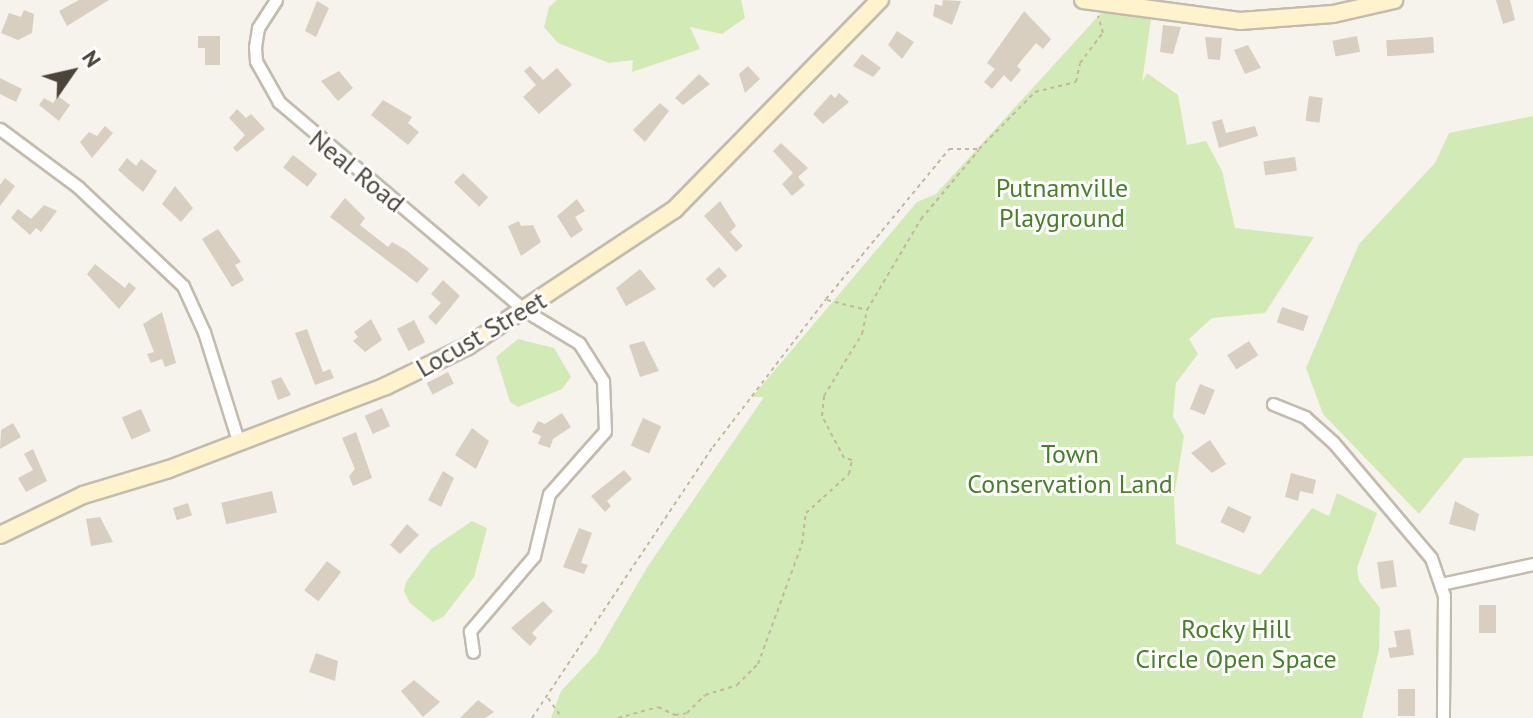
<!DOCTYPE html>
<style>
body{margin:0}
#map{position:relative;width:1533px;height:718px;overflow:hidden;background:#f6f3ec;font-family:"PT Sans",sans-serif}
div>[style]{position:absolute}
.green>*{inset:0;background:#d2eab5}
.building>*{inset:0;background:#d8cfc1;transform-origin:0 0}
.path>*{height:2px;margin-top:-1px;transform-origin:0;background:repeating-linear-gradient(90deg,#c4b79f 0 4px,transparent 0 8px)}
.roads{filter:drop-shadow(2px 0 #c2bbae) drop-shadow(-2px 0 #c2bbae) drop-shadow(0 2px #c2bbae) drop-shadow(0 -2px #c2bbae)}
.minor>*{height:11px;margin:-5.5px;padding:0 5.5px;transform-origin:5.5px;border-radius:5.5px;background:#fff}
.secondary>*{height:16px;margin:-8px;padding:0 8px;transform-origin:8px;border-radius:8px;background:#fff3cd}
span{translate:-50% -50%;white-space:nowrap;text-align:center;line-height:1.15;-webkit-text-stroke:6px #fff;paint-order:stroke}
.street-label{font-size:26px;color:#4b4439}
.park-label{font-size:26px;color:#4a7f2a}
.north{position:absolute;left:32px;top:32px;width:80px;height:80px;-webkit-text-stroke:6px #fff;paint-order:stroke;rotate:56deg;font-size:22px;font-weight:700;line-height:32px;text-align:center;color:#4b4439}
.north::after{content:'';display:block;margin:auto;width:28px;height:36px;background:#4b4439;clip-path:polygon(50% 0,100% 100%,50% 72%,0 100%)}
</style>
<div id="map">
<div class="green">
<div style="clip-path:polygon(557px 0,741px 0,745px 18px,722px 34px,690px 27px,700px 49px,632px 72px,633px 60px,609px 63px,558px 43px,544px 27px,549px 7px)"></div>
<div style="clip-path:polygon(1102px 12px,1151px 19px,1142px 82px,1147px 73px,1178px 95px,1187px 145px,1206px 141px,1222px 171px,1235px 228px,1314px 237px,1265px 313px,1212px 318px,1189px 339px,1198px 354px,1176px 383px,1173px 416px,1184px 436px,1174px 497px,1176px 544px,1260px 575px,1312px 508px,1329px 516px,1337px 493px,1377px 513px,1357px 568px,1359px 581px,1380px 608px,1379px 650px,1362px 718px,551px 718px,561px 691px,597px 653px,648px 566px,764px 397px,752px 397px,917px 202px,936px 194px)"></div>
<div style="clip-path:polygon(1533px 116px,1533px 456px,1464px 458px,1419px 514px,1323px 414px,1306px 368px,1359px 244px,1435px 163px,1449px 133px)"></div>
<div style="clip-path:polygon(518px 339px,554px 348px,571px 377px,562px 389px,518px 407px,510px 402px,496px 357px)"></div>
<div style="clip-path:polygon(472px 521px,487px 528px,474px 577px,444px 616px,433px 622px,410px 603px,404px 591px,406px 582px,431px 549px)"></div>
</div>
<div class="building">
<div style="clip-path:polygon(79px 0,109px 0,67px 26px,59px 11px)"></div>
<div style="clip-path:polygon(943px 0,961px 1px,952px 25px,933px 16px,935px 4px,942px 6px)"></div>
<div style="clip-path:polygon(1496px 0,1510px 0,1515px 20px,1503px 24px)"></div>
<div style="clip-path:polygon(317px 1px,329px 8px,316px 37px,305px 31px)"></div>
<div style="clip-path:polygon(24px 10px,34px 14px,32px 33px,18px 40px,1px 33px,9px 13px,21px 17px)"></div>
<div style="clip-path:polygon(1024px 11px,1051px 39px,1043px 49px,1036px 43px,1017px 66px,1021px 70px,1011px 82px,1004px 75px,992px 89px,984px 82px,995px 69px,987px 63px)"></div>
<div style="clip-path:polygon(1163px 25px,1181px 27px,1173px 54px,1160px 52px)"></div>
<div style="clip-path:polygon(897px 31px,914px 42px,902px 59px,888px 45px)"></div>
<div style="clip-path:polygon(198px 36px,220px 36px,220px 65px,205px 65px,205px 48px,198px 48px)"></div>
<div style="left:1357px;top:36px;width:16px;height:25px;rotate:79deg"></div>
<div style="clip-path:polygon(1205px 37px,1222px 38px,1220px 60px,1208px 59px)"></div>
<div style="left:1433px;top:37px;width:16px;height:47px;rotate:86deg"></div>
<div style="clip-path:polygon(1248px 45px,1261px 68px,1245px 74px,1234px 50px)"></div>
<div style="clip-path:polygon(862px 54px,881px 68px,873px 77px,853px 66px)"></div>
<div style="clip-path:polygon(530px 66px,543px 80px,557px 68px,572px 85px,539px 114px,523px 97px,536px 85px,524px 71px)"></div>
<div style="clip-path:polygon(748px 66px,760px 79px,745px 93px,739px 74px)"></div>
<div style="clip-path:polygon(339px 71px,353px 88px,338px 101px,321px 81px)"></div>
<div style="clip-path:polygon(699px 74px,710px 84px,683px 105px,675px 98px)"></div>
<div style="clip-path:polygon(0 78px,22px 89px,16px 102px,0 94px)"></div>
<div style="clip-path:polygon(839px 93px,849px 102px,823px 124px,813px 114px,831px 94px,835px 98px)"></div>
<div style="clip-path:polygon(58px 96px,70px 105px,59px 121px,39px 105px,44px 98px,53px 103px)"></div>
<div style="left:1309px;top:96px;width:14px;height:25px;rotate:8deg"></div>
<div style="clip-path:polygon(383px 100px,412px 117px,408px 123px,419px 132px,408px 145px,371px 115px)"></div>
<div style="clip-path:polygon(660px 103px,669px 111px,645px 142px,633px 130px)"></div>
<div style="clip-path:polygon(237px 109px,246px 118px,251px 114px,265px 129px,237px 152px,233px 148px,245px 135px,229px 118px)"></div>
<div style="clip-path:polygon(1222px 119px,1226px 133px,1255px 126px,1258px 136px,1219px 148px,1212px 122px)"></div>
<div style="clip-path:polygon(105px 126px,113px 133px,92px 158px,80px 142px,89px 132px,97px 136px)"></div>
<div style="clip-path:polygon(781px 143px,808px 168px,798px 177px,805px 185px,792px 196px,782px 184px,793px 173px,773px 151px)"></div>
<div style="left:293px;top:155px;width:31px;height:16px;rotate:38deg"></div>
<div style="left:1295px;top:157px;width:14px;height:32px;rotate:82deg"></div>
<div style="clip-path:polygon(127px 158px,136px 166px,141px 159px,157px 171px,143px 192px,118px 170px)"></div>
<div style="left:463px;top:173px;width:35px;height:13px;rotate:44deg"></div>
<div style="clip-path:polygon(5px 178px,15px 186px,0 206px,0 185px)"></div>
<div style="clip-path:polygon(175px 186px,193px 208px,181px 222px,162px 204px)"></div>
<div style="clip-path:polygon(345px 198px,365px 218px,360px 225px,388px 247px,392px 242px,406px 250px,429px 269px,417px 283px,330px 217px)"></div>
<div style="clip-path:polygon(577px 199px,585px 211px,575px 217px,583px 230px,571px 238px,557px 216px)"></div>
<div style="clip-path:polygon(720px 201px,736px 226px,730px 232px,743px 246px,736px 252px,704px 216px)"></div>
<div style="clip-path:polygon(44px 205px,57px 211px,41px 232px,36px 228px,30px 235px,11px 218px,18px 209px,31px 219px)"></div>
<div style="clip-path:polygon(519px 221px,521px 226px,533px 225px,541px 242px,521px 256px,508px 226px)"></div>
<div style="clip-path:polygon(218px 229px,241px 262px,235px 265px,244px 280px,232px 287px,202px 239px)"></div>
<div style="clip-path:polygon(95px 264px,125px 288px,129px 282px,136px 288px,119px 309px,87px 274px)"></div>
<div style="left:719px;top:267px;width:12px;height:18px;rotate:48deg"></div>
<div style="clip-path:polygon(640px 269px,656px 289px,626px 306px,616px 288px)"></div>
<div style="clip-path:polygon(443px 280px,460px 296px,436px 325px,428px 317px,441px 303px,431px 294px)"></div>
<div style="left:1282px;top:307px;width:28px;height:16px;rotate:19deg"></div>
<div style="clip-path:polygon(162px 312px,176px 363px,165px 367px,162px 359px,151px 363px,147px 354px,154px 352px,143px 324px)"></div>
<div style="clip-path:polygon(371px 319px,382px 340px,365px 352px,353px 341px,358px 337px,354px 332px)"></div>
<div style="left:414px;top:320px;width:25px;height:19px;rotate:63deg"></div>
<div style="clip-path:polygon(307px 329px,323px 372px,330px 369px,334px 378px,315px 385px,295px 333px)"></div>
<div style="clip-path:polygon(644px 341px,659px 371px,640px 377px,629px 345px)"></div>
<div style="left:1249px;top:341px;width:17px;height:26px;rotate:57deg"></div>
<div style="left:448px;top:372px;width:13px;height:24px;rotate:63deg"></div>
<div style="clip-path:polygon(281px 377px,291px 395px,278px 400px,271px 381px)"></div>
<div style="left:1200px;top:384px;width:16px;height:27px;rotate:22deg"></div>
<div style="left:382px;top:408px;width:20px;height:19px;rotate:66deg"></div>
<div style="left:141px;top:409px;width:24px;height:21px;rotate:66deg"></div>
<div style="clip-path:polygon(562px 413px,571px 427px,553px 439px,550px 448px,538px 444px,541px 436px,532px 432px,538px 421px,545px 424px)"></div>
<div style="left:643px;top:418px;width:20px;height:30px;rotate:24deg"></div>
<div style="clip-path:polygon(13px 423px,21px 437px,0 449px,1px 430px)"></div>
<div style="clip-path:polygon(472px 428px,489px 441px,476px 469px,455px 455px)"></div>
<div style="clip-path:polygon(356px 432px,372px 478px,353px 486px,349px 476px,355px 469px,342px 438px)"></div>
<div style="clip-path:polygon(1210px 440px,1226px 464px,1212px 473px,1191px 453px)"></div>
<div style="clip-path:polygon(33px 449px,47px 481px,26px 492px,18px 478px,33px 470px,24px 454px)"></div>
<div style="clip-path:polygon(624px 470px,632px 479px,607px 501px,611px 506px,605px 512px,591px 496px)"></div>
<div style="clip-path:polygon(443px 471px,454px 478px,441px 507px,428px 500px)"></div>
<div style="clip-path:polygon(1291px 473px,1316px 480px,1313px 494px,1300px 491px,1298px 501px,1285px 497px)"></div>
<div style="left:272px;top:491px;width:22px;height:52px;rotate:77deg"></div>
<div style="clip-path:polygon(1455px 501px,1479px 514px,1475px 531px,1449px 524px)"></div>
<div style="left:188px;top:503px;width:13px;height:16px;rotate:72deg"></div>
<div style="left:1228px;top:506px;width:26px;height:18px;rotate:25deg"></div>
<div style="clip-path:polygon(100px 517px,113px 542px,91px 546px,86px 519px)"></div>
<div style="clip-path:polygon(407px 524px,419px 535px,400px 554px,390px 545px)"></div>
<div style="clip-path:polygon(579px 528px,592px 533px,581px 563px,588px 565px,584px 574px,563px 567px)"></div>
<div style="left:1393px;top:560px;width:27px;height:16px;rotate:82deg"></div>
<div style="left:327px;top:561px;width:18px;height:37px;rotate:38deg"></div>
<div style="clip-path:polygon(543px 601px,553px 611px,532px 633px,537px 638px,530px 646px,511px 628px)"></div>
<div style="left:1479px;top:605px;width:17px;height:28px"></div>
<div style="clip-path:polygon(1410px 629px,1414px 655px,1390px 658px,1388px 648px,1397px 647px,1394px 631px)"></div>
<div style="clip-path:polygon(316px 653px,338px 661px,335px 681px,309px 672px)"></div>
<div style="clip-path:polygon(414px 680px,440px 702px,423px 717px,401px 691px)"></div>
<div style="left:1398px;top:689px;width:17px;height:27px"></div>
<div style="clip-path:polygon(478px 700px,494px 712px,485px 718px,460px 718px)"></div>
</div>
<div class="path">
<div style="left:827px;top:300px;width:41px;rotate:14deg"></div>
<div style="left:867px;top:310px;width:106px;rotate:-59.3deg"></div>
<div style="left:921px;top:219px;width:90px;rotate:-50deg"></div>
<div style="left:548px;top:698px;width:24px;rotate:55deg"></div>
<div style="left:532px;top:718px;width:326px;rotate:-56.3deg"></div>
<div style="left:713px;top:447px;width:186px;rotate:-52.6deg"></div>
<div style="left:826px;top:299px;width:194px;rotate:-50.6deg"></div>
<div style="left:949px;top:149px;width:30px"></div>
<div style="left:979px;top:149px;width:80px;rotate:-45.5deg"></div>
<div style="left:1035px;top:92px;width:42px;rotate:-13.7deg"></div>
<div style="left:1076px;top:82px;width:19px;rotate:-78deg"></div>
<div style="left:1080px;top:63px;width:38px;rotate:-53deg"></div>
<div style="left:1103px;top:33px;width:18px;rotate:-106deg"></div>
<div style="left:618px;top:718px;width:41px;rotate:-15.4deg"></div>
<div style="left:658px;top:707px;width:19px;rotate:25deg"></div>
<div style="left:675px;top:715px;width:12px;rotate:-9deg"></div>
<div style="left:687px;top:713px;width:25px;rotate:-45deg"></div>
<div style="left:705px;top:695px;width:34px;rotate:-17deg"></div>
<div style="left:737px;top:685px;width:30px;rotate:-45deg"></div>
<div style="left:758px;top:664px;width:128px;rotate:-69.9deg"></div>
<div style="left:802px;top:544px;width:31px;rotate:-83deg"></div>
<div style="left:806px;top:513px;width:58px;rotate:-42.2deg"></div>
<div style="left:849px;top:474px;width:14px;rotate:-78deg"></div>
<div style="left:852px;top:460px;width:8px;rotate:-166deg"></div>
<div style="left:844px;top:458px;width:47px;rotate:-117.6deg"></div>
<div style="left:822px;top:416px;width:20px;rotate:-84deg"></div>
<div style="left:824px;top:396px;width:73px;rotate:-58.5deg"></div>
<div style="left:862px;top:334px;width:25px;rotate:-78deg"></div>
</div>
<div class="roads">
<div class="minor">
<div style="left:276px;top:0;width:33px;rotate:123deg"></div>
<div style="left:258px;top:28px;width:19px;rotate:99deg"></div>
<div style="left:255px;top:47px;width:14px;rotate:86deg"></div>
<div style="left:256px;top:61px;width:47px;rotate:60.7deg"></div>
<div style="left:279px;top:102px;width:321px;rotate:40.3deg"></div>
<div style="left:524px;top:310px;width:64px;rotate:31deg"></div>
<div style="left:579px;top:343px;width:45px;rotate:57.7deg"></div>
<div style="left:603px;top:381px;width:50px;rotate:87.7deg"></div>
<div style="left:605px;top:431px;width:84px;rotate:131.6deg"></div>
<div style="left:549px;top:494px;width:64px;rotate:103.6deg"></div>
<div style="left:534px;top:556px;width:99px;rotate:130.5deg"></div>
<div style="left:470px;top:631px;width:21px;rotate:82deg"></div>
<div style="left:0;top:129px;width:97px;rotate:36.6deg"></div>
<div style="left:78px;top:187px;width:144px;rotate:43.3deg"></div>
<div style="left:183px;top:286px;width:51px;rotate:65.5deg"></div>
<div style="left:204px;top:332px;width:117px;rotate:72.6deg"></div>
<div style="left:1273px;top:404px;width:35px;rotate:22deg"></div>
<div style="left:1305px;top:417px;width:38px;rotate:42deg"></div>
<div style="left:1333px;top:442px;width:152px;rotate:49.8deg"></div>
<div style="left:1431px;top:558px;width:39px;rotate:71deg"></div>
<div style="left:1444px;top:595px;width:123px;rotate:90.5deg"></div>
<div style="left:1441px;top:584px;width:94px;rotate:-12.3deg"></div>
</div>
<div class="secondary">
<div style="left:1083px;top:0;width:158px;rotate:7.6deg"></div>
<div style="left:1240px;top:21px;width:93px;rotate:-4.3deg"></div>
<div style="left:1333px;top:14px;width:63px;rotate:-12.9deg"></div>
<div style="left:0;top:535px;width:92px;rotate:-25.7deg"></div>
<div style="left:83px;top:495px;width:90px;rotate:-16.8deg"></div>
<div style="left:169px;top:469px;width:232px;rotate:-20.9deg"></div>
<div style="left:386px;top:386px;width:91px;rotate:-26deg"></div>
<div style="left:468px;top:346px;width:248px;rotate:-33.5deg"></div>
<div style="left:675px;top:209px;width:293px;rotate:-45.6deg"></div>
</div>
</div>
<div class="street-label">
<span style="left:357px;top:171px;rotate:39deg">Neal Road</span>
<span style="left:481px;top:334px;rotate:-30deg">Locust Street</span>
</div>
<div class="park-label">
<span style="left:1062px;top:203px">Putnamville<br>Playground</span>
<span style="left:1070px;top:469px">Town<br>Conservation Land</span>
<span style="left:1236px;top:644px">Rocky Hill<br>Circle Open Space</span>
</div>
<div class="north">N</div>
</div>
